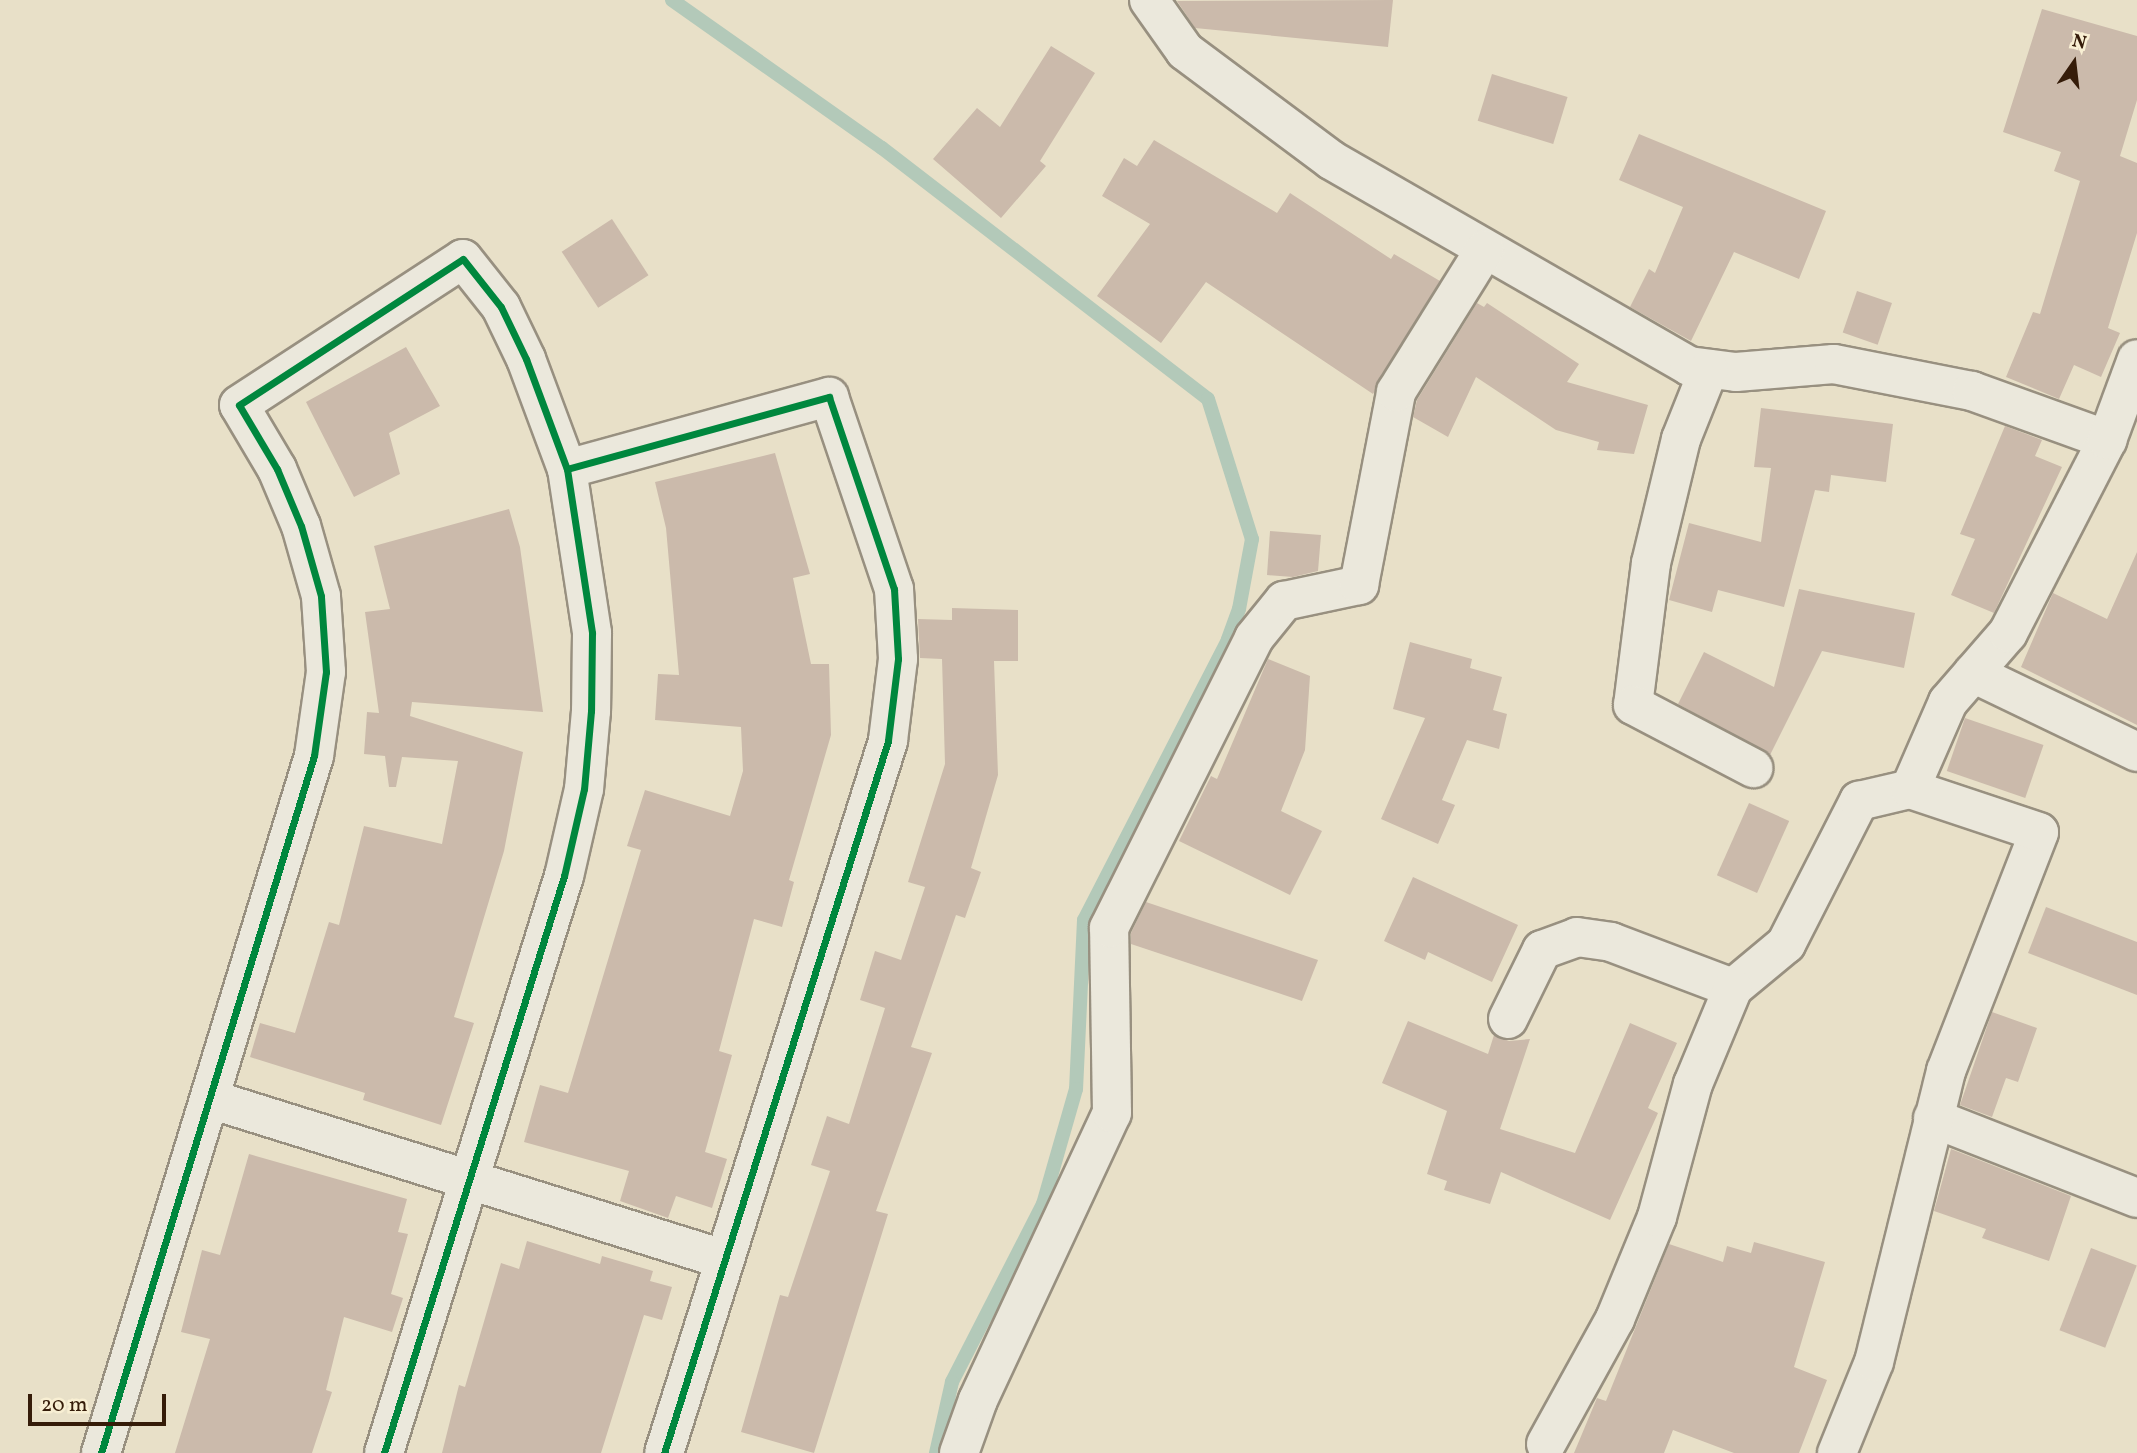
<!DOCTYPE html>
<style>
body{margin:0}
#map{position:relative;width:2137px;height:1453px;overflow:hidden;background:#e8e0c8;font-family:Vollkorn,serif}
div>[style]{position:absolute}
.stream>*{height:14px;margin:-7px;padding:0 7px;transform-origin:7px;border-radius:7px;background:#b3c9b9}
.building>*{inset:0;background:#cbbaab;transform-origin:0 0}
.roads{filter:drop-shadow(2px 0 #989080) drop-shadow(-2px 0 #989080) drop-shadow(0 2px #989080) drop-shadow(0 -2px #989080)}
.minor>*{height:38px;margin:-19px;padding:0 19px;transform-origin:19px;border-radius:19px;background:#ebe8dc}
.cycleway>*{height:7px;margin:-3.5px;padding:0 3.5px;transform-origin:3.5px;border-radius:3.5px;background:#00873e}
span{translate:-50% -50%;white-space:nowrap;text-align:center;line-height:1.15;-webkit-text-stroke:5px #f8efd3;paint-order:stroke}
.north{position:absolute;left:2039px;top:28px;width:70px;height:70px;-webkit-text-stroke:5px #f8efd3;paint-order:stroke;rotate:14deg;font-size:19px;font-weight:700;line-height:28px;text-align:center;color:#351c09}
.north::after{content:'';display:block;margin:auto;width:24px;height:32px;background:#351c09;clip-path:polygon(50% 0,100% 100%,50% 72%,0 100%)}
.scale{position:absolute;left:28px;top:1394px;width:138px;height:32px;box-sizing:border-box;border:4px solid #351c09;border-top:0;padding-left:9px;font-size:21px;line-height:24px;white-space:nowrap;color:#351c09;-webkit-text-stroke:5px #f8efd3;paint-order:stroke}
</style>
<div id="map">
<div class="stream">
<div style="left:672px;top:0;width:257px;rotate:35.2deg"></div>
<div style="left:882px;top:148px;width:411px;rotate:37.6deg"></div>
<div style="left:1208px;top:399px;width:147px;rotate:72.6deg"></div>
<div style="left:1252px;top:539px;width:71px;rotate:100.5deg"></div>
<div style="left:1239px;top:609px;width:33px;rotate:110deg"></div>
<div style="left:1228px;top:640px;width:315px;rotate:117.2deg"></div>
<div style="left:1084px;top:920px;width:169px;rotate:92.7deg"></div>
<div style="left:1076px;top:1089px;width:120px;rotate:106deg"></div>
<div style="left:1043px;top:1204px;width:200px;rotate:117.1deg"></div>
<div style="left:952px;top:1382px;width:73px;rotate:102.7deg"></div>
</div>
<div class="building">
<div style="clip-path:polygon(1393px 0,1388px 47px,1195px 28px,1177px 1px)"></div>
<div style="clip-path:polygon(2042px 9px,2137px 36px,2137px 100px,2120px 156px,2137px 163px,2137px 233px,2108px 328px,2120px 333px,2101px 377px,2074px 365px,2059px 399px,2006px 377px,2033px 312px,2040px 314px,2080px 181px,2054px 171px,2061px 152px,2003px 132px)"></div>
<div style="clip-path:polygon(1051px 46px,1095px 73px,1040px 161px,1046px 166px,1001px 218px,933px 159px,977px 108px,1000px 127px)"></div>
<div style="left:1492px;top:74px;width:79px;height:49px;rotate:17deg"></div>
<div style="clip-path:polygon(1639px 134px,1826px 211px,1799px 279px,1734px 252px,1691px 341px,1630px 307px,1649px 269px,1655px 273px,1683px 207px,1619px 180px)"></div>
<div style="clip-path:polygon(1154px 140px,1277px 213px,1290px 193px,1391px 259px,1394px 254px,1440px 281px,1373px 394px,1206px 282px,1161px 343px,1097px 296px,1150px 224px,1102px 196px,1124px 158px,1137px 166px)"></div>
<div style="left:612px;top:219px;width:67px;height:60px;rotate:57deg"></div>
<div style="left:1857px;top:291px;width:37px;height:44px;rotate:19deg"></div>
<div style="clip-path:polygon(1477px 303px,1484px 307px,1487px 303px,1579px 364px,1567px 382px,1648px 405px,1634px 454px,1597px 450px,1599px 442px,1556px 430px,1476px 377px,1448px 437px,1413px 417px,1417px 400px)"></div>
<div style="clip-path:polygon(406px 347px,440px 406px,389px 433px,400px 474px,354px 497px,306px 402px)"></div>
<div style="clip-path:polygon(1761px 408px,1893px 424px,1886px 482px,1831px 475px,1829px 492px,1815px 490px,1784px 607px,1718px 590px,1712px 612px,1669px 600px,1689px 523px,1761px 542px,1771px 468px,1754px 467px)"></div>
<div style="clip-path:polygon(2005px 426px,2042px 440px,2035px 456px,2062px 467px,1994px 613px,1951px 595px,1975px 539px,1960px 534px)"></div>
<div style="clip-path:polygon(775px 453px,810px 574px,793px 578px,811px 664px,829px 664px,831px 735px,789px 880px,794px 882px,782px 927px,754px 919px,719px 1051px,732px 1055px,705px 1152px,727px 1159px,712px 1208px,676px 1196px,668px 1218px,620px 1201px,629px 1171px,524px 1142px,540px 1085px,568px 1093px,641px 850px,627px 846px,645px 790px,730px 816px,743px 771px,741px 727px,655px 720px,658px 674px,679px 675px,666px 528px,655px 482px)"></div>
<div style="clip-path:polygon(509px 509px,520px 547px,543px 712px,412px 702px,410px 716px,523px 752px,504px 851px,454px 1017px,474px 1023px,441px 1125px,363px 1100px,365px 1093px,250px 1057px,260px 1023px,295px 1033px,329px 922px,339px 925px,364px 826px,442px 844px,458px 761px,402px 757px,396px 787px,389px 787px,385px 756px,364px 754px,367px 712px,379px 713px,365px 612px,390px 609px,374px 546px)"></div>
<div style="clip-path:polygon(1270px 531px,1321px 535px,1318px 571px,1293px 577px,1267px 575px)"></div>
<div style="clip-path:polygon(2137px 552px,2137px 725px,2021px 667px,2053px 593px,2107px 619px)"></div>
<div style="clip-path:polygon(1799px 589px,1915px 613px,1904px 668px,1822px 651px,1770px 755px,1678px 704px,1704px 652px,1774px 687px)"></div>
<div style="clip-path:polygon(952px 608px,1018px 610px,1018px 661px,994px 661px,998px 775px,971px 868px,981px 872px,965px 918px,956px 915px,911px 1047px,932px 1053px,876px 1211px,888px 1214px,814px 1453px,741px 1432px,780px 1295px,788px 1297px,830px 1171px,811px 1165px,827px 1116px,849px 1124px,885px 1008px,860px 1000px,875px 951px,901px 960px,925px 887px,908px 882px,945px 764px,942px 659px,920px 658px,918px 619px,952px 620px)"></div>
<div style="clip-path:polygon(1410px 642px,1472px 659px,1470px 668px,1502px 677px,1493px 710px,1507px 714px,1499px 749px,1467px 740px,1442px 800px,1455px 805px,1438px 844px,1381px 819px,1425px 718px,1393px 709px)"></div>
<div style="clip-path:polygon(1268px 659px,1310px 676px,1305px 750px,1281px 811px,1322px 831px,1290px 895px,1179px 841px,1211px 776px,1217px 779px)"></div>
<div style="left:1965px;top:718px;width:83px;height:56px;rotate:19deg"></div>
<div style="left:1749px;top:803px;width:44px;height:79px;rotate:24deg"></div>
<div style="clip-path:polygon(1413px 877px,1518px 925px,1492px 982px,1428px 952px,1425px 960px,1384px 941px)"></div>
<div style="clip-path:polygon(1146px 902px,1318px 960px,1302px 1001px,1131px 944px,1131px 933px)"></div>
<div style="clip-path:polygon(2046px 907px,2137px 942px,2137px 995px,2028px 953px)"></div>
<div style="clip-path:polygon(1992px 1012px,2037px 1028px,2018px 1082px,2006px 1078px,1992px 1117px,1960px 1105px)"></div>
<div style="clip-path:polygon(1408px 1021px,1488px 1054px,1494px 1035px,1509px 1041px,1530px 1039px,1500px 1129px,1575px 1153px,1630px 1023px,1677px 1043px,1648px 1108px,1658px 1113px,1610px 1220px,1501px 1172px,1490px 1204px,1444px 1190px,1447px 1181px,1427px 1174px,1447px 1111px,1382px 1083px)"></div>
<div style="clip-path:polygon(1951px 1149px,2071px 1196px,2049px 1261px,1982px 1238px,1986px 1229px,1934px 1211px)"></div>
<div style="clip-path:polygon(249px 1154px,407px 1199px,398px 1232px,408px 1234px,391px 1294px,403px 1298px,392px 1332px,344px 1317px,326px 1390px,332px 1392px,312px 1453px,175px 1453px,210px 1339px,181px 1332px,202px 1250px,220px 1255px)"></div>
<div style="clip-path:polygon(527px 1241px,600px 1264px,602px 1256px,653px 1271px,650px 1281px,672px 1287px,662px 1320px,644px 1315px,601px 1453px,442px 1453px,459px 1385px,465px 1387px,501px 1263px,519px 1269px)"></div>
<div style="clip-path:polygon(1754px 1242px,1825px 1262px,1794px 1367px,1827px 1380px,1799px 1453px,1734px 1453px,1673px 1430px,1664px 1453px,1574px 1453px,1597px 1398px,1606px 1401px,1669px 1244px,1723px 1262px,1727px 1246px,1751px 1253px)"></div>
<div style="left:2091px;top:1248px;width:49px;height:88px;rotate:21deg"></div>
</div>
<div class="roads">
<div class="minor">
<div style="left:1149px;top:0;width:62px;rotate:54.8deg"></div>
<div style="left:1185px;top:51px;width:182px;rotate:36.7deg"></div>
<div style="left:1331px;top:160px;width:413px;rotate:29.9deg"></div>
<div style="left:1689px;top:366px;width:47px;rotate:7.3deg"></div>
<div style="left:1736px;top:372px;width:98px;rotate:-4.7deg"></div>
<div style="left:1834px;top:364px;width:141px;rotate:11.1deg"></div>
<div style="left:1972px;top:391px;width:144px;rotate:19.9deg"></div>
<div style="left:1709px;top:369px;width:75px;rotate:111.8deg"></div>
<div style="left:1681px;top:439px;width:128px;rotate:103.6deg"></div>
<div style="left:1651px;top:563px;width:143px;rotate:97.2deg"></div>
<div style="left:1633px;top:705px;width:136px;rotate:27.7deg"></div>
<div style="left:567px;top:469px;width:272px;rotate:-15.4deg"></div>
<div style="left:829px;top:397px;width:203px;rotate:71.3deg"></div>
<div style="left:894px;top:589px;width:70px;rotate:86.7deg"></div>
<div style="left:898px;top:659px;width:83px;rotate:97deg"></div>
<div style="left:888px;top:741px;width:746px;rotate:107.46deg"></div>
<div style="left:1973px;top:673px;width:182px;rotate:25.7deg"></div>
<div style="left:1508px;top:1019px;width:77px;rotate:-63.8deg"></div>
<div style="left:1542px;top:950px;width:37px;rotate:-20deg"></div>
<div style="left:1577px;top:937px;width:34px;rotate:8deg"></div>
<div style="left:1611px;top:942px;width:130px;rotate:20.7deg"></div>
<div style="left:1733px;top:988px;width:69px;rotate:-39.7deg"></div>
<div style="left:1786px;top:944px;width:161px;rotate:-63deg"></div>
<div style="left:1859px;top:801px;width:52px;rotate:-13.2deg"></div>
<div style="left:210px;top:1099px;width:537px;rotate:17.32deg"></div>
<div style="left:1933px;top:1118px;width:219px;rotate:21.4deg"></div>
<div style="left:1546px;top:1444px;width:143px;rotate:-61.1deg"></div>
<div style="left:1615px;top:1319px;width:110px;rotate:-67.6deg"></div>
<div style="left:1657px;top:1217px;width:138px;rotate:-74.9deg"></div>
<div style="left:1693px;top:1084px;width:104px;rotate:-67.4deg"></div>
<div style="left:101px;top:1453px;width:729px;rotate:-73.01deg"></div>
<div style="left:314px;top:756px;width:85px;rotate:-81.9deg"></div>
<div style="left:326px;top:672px;width:76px;rotate:-93.8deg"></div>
<div style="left:321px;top:596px;width:73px;rotate:-105.9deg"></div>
<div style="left:301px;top:526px;width:62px;rotate:-112.8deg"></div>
<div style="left:277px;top:469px;width:74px;rotate:-120.7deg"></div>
<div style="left:239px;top:405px;width:267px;rotate:-33.1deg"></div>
<div style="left:463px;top:259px;width:61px;rotate:51.6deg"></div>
<div style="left:501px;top:307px;width:58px;rotate:64.3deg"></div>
<div style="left:526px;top:359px;width:117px;rotate:69.6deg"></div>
<div style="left:567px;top:469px;width:166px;rotate:81.3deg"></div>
<div style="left:592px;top:633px;width:78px;rotate:90.7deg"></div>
<div style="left:591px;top:711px;width:78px;rotate:95.1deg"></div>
<div style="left:584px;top:789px;width:89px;rotate:102.9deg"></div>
<div style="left:564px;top:876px;width:604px;rotate:107.33deg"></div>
<div style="left:959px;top:1453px;width:56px;rotate:-70.3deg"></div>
<div style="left:978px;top:1400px;width:317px;rotate:-65deg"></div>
<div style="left:1112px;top:1113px;width:185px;rotate:-90.9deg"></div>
<div style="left:1109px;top:928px;width:324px;rotate:-63.4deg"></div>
<div style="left:1254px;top:638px;width:48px;rotate:-51deg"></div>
<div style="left:1284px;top:601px;width:77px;rotate:-12deg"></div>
<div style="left:1359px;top:585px;width:197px;rotate:-79.1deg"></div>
<div style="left:1396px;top:392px;width:168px;rotate:-58.1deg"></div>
<div style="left:1837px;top:1453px;width:98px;rotate:-67.9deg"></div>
<div style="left:1874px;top:1362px;width:300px;rotate:-76.1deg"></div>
<div style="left:1946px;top:1071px;width:256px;rotate:-68.7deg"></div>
<div style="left:2039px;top:832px;width:136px;rotate:-161.6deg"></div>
<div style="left:1910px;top:789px;width:95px;rotate:-66.4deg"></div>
<div style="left:1948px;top:702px;width:91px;rotate:-49deg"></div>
<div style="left:2008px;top:633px;width:217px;rotate:-62.8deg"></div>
<div style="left:2107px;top:440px;width:86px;rotate:-69.7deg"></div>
</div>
</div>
<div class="cycleway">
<div style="left:567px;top:469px;width:272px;rotate:-15.4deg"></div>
<div style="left:829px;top:397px;width:203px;rotate:71.3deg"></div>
<div style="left:894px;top:589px;width:70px;rotate:86.7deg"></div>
<div style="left:898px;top:659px;width:83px;rotate:97deg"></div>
<div style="left:888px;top:741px;width:746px;rotate:107.46deg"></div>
<div style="left:101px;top:1453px;width:729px;rotate:-73.01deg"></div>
<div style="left:314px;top:756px;width:85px;rotate:-81.9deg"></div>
<div style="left:326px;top:672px;width:76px;rotate:-93.8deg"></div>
<div style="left:321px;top:596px;width:73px;rotate:-105.9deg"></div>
<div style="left:301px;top:526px;width:62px;rotate:-112.8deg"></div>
<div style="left:277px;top:469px;width:74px;rotate:-120.7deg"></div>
<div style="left:239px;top:405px;width:267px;rotate:-33.1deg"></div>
<div style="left:463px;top:259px;width:61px;rotate:51.6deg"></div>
<div style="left:501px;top:307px;width:58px;rotate:64.3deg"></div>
<div style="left:526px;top:359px;width:117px;rotate:69.6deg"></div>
<div style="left:567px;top:469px;width:166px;rotate:81.3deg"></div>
<div style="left:592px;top:633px;width:78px;rotate:90.7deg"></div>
<div style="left:591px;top:711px;width:78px;rotate:95.1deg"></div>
<div style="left:584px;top:789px;width:89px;rotate:102.9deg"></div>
<div style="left:564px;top:876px;width:604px;rotate:107.33deg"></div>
</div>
<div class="north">N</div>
<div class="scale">20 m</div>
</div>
